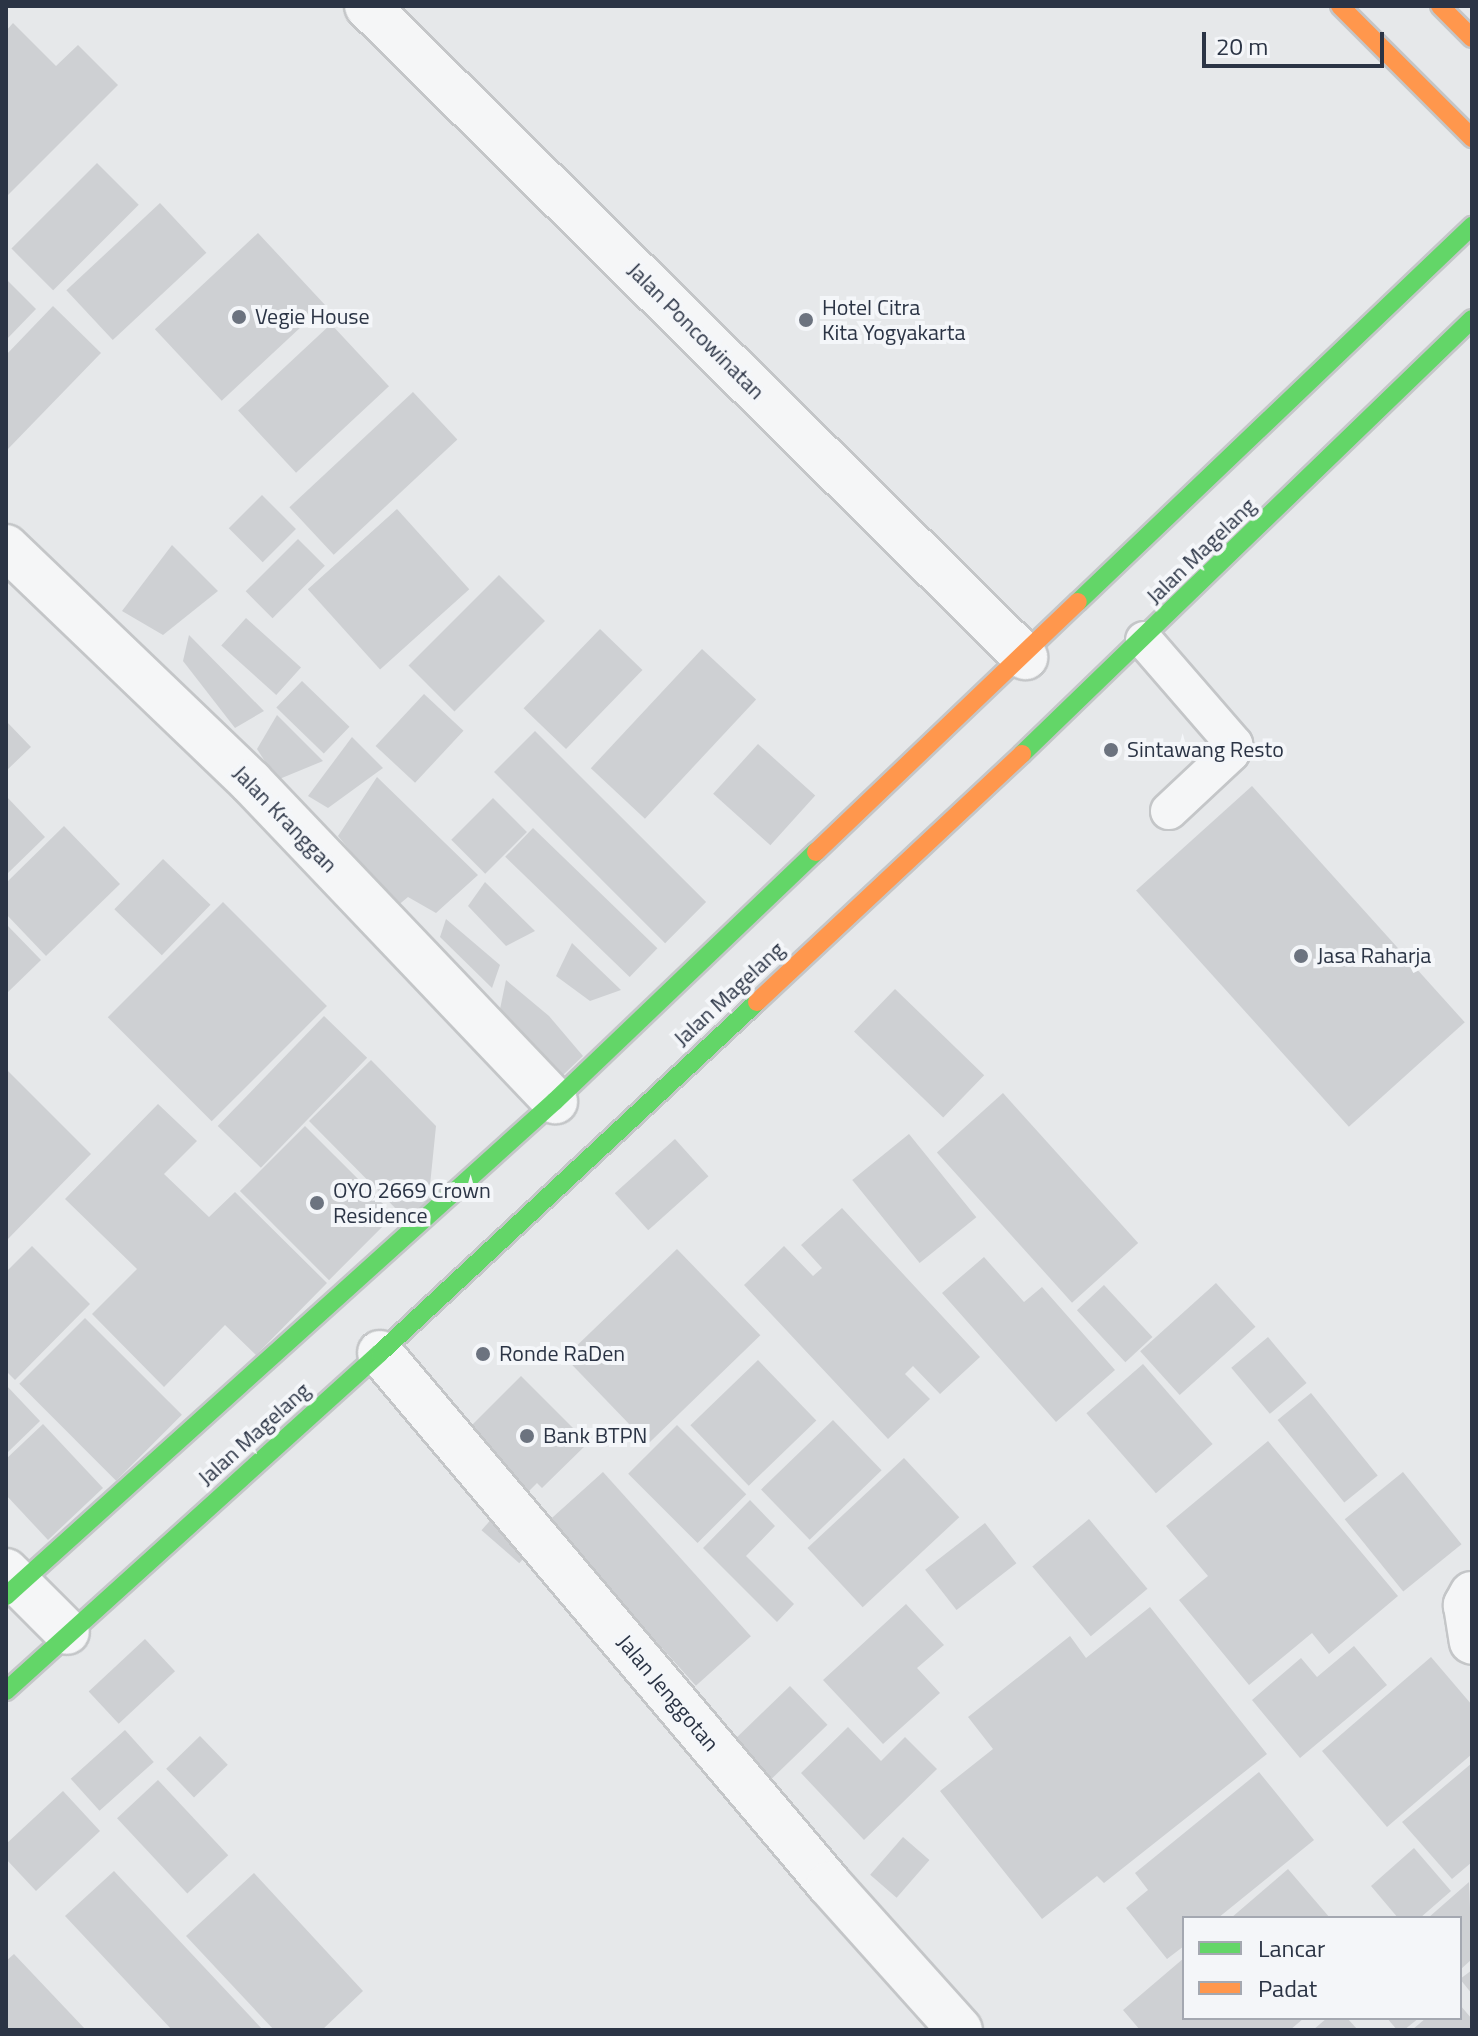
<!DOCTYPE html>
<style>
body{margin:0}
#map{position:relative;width:1478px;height:2036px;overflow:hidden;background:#e6e8ea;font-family:"Titillium Web",sans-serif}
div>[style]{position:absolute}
.building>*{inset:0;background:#ced0d3;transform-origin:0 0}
.roads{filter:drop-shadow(2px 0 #c4c6c8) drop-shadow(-2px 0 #c4c6c8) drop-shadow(0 2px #c4c6c8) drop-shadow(0 -2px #c4c6c8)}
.lane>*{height:36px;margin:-18px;padding:0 18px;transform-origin:18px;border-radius:18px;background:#f5f6f7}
.street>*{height:44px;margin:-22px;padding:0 22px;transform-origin:22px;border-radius:22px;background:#f5f6f7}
.fast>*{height:18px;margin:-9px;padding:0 9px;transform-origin:9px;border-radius:9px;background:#63d668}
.slow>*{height:18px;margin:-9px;padding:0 9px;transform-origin:9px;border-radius:9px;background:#ff974d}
.dots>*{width:22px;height:22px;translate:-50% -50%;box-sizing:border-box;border:4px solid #f4f6f9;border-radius:50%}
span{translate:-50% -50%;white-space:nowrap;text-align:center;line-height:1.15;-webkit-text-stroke:8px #f4f6f9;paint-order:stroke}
.poi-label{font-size:22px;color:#2b3445}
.left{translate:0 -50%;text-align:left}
.street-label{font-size:22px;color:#2b3445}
.frame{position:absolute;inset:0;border:8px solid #2b3445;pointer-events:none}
.legend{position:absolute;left:1182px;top:1916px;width:280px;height:104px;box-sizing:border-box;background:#f4f6f9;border:2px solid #a4a8b1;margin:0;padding:10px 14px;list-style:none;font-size:24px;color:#2b3445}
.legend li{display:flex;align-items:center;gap:16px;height:40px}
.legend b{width:40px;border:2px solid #a4a8b1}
.scale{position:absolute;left:1202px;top:32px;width:182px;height:36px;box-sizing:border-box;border:4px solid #2b3445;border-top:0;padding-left:10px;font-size:24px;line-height:28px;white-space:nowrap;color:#2b3445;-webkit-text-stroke:6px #f4f6f9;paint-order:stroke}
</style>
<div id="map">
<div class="building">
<div style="clip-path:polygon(13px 23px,56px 66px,78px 45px,118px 85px,6px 197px,6px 31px)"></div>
<div style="left:97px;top:163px;width:59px;height:121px;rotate:45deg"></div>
<div style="left:160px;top:203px;width:68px;height:128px;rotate:47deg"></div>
<div style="left:258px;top:233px;width:98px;height:141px;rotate:47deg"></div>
<div style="clip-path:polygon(6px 279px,36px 309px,6px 340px)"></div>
<div style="clip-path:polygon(53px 306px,101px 353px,6px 451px,6px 355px)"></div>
<div style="left:331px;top:324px;width:85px;height:127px;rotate:47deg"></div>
<div style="left:413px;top:392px;width:65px;height:169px;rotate:47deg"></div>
<div style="left:262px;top:495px;width:48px;height:47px;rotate:45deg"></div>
<div style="left:397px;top:509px;width:108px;height:120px;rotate:48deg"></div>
<div style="left:298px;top:539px;width:38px;height:74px;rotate:45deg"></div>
<div style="clip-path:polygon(172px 545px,218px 591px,163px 635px,122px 611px)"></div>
<div style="left:499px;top:575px;width:65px;height:128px;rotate:45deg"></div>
<div style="left:246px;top:618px;width:74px;height:37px;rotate:42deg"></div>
<div style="left:600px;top:629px;width:59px;height:110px;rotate:44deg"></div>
<div style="clip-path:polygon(189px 635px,264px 711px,235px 728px,183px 661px)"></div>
<div style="left:702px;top:649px;width:74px;height:163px;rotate:43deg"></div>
<div style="left:302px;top:681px;width:66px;height:37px;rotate:44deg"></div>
<div style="left:424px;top:694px;width:54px;height:71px;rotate:43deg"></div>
<div style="clip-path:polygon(277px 715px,323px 761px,277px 780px,257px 749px)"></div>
<div style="clip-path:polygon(6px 721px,31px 747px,6px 771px)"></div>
<div style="left:535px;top:731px;width:242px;height:58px;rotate:45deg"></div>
<div style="clip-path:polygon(352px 737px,383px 768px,328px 808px,308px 796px)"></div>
<div style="left:758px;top:744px;width:77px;height:67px;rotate:42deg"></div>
<div style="clip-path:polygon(377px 777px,478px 875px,436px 913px,408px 897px,396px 907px,338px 836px)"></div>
<div style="left:1252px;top:786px;width:318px;height:156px;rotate:48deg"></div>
<div style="clip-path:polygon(6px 796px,45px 837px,6px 875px)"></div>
<div style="left:493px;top:798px;width:48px;height:59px;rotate:45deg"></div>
<div style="clip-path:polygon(64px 826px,120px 884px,46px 956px,6px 914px,6px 883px)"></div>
<div style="left:533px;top:828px;width:173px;height:40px;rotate:44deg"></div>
<div style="left:163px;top:859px;width:66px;height:70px;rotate:44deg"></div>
<div style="clip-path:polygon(485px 882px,535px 931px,506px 946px,468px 906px)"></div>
<div style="left:223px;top:902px;width:147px;height:163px;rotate:45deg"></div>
<div style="clip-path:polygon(446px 919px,500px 965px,492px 988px,440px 937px)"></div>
<div style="clip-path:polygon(6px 924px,41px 960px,6px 994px)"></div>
<div style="clip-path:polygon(572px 943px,621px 990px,590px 1001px,556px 976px)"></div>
<div style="clip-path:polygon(506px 980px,549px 1016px,583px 1056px,561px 1077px,499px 1014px)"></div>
<div style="left:895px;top:989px;width:124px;height:59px;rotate:44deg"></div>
<div style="left:324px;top:1016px;width:60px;height:153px;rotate:44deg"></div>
<div style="clip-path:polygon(371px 1060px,436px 1126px,428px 1205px,409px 1222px,309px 1121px)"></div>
<div style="clip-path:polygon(6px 1069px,91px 1154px,6px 1241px)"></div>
<div style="left:1003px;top:1093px;width:202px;height:89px;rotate:48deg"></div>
<div style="clip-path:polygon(158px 1104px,197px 1141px,164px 1174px,209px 1217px,235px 1192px,327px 1283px,256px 1355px,225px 1325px,164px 1387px,92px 1314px,137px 1269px,65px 1199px)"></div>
<div style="left:305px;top:1126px;width:126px;height:92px;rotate:45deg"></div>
<div style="left:909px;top:1134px;width:107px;height:73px;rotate:51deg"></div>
<div style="left:675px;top:1139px;width:50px;height:81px;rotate:48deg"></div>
<div style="clip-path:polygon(842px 1208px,980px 1357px,940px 1394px,913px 1366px,905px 1374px,930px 1399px,888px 1439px,744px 1285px,784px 1246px,813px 1276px,822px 1268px,801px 1245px)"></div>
<div style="clip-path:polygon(32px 1246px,90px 1304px,15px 1380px,6px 1371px,6px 1272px)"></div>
<div style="left:677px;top:1249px;width:120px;height:156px;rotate:46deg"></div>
<div style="clip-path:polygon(984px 1257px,1024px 1302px,1042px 1287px,1115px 1370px,1056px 1422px,942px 1293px)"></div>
<div style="left:1216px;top:1283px;width:59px;height:102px;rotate:48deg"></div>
<div style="left:1104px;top:1285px;width:71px;height:37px;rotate:47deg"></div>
<div style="left:85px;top:1318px;width:137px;height:93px;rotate:45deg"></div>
<div style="left:1268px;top:1337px;width:60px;height:48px;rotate:50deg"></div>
<div style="left:758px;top:1360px;width:84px;height:94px;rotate:46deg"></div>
<div style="left:1143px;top:1364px;width:106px;height:75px;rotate:49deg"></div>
<div style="clip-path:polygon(521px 1376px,588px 1443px,542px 1488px,537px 1483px,528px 1492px,467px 1430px)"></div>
<div style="clip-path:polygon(6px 1385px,40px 1421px,6px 1454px)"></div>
<div style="left:1311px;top:1393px;width:106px;height:43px;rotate:51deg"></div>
<div style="left:833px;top:1420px;width:70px;height:100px;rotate:46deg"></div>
<div style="clip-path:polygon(43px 1424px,103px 1488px,48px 1540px,6px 1495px,6px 1459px)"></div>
<div style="left:677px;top:1425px;width:98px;height:69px;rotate:45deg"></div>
<div style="clip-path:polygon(1268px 1441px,1398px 1596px,1329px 1654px,1312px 1633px,1249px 1685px,1179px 1600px,1208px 1576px,1166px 1526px)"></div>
<div style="left:904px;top:1458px;width:81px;height:132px;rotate:47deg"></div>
<div style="left:603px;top:1472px;width:221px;height:74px;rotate:48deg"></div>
<div style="left:1403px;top:1472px;width:93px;height:75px;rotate:51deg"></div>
<div style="clip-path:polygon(750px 1500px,775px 1526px,746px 1556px,794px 1604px,777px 1622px,703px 1548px)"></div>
<div style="left:494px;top:1516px;width:50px;height:19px;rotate:41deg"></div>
<div style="left:1089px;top:1519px;width:91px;height:74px;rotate:50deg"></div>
<div style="left:985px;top:1523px;width:51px;height:76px;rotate:52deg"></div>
<div style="clip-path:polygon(906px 1604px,944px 1645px,917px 1668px,940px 1693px,883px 1744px,823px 1680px)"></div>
<div style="clip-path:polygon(1150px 1607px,1267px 1754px,1104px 1883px,1097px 1876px,1042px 1919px,940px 1791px,993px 1749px,968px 1717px,1070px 1636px,1086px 1658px)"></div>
<div style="left:145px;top:1639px;width:44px;height:77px;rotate:47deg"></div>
<div style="clip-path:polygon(1354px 1646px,1387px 1685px,1300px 1758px,1252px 1700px,1301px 1658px,1317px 1677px)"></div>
<div style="clip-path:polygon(1431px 1657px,1472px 1705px,1472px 1754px,1387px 1827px,1322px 1751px)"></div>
<div style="left:790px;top:1686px;width:54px;height:83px;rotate:46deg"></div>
<div style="clip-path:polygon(848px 1727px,881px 1761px,905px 1737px,937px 1769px,864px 1840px,801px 1773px)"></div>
<div style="left:125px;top:1730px;width:43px;height:73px;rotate:48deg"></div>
<div style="left:200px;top:1736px;width:40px;height:47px;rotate:46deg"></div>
<div style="clip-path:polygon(1472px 1763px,1472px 1862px,1452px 1879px,1402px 1822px)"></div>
<div style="clip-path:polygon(1259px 1772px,1314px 1840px,1218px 1918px,1184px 1918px,1184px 1946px,1167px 1959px,1126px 1908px,1148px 1890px,1135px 1873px)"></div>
<div style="left:158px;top:1780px;width:103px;height:56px;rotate:47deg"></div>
<div style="clip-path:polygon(63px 1791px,100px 1831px,36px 1891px,6px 1859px,6px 1844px)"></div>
<div style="left:903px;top:1837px;width:35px;height:50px;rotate:41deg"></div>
<div style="clip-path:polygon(1414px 1848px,1451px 1891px,1420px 1918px,1398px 1918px,1371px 1886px)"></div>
<div style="clip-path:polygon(1288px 1869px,1330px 1918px,1231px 1918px)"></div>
<div style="clip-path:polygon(114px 1871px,263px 2030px,172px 2030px,65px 1916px)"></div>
<div style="clip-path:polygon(254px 1873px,363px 1991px,322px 2030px,274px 2030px,186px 1936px)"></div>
<div style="clip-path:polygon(1469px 1882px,1472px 1959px,1460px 1970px,1460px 1918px,1428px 1918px)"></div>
<div style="clip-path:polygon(14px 1954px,86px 2030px,6px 2030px,6px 1961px)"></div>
<div style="clip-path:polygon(1184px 1958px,1184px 2018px,1304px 2018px,1290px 2030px,1140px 2030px,1123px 2010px)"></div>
<div style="clip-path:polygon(1472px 1970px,1472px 1994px,1460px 1979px)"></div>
<div style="clip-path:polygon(1460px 2005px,1472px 2019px,1472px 2030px,1412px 2030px,1426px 2018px,1460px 2018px)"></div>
<div style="clip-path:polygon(1327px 2018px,1347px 2018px,1358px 2030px,1313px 2030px)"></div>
<div style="clip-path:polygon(1387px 2018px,1419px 2018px,1404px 2030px,1397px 2030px)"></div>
</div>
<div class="roads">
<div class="lane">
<div style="left:1144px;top:640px;width:138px;rotate:49.1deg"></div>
<div style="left:1234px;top:744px;width:9px;rotate:108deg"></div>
<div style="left:1231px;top:753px;width:85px;rotate:136.9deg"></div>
</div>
<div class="street">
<div style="left:367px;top:6px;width:926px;rotate:44.69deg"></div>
<div style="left:6px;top:547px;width:339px;rotate:43.8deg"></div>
<div style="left:251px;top:782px;width:441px;rotate:46.4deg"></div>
<div style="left:380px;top:1353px;width:695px;rotate:49.78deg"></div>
<div style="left:829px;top:1884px;width:196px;rotate:48.1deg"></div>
<div style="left:6px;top:1571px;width:86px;rotate:45deg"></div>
<div style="left:1472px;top:1594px;width:13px;rotate:119deg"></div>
<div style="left:1466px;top:1605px;width:37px;rotate:81deg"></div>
</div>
<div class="fast">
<div style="left:1078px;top:602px;width:545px;rotate:-43.66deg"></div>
<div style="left:1022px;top:754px;width:626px;rotate:-44.03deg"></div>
<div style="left:6px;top:1596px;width:739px;rotate:-42.04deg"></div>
<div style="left:555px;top:1101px;width:361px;rotate:-43.7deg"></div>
<div style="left:6px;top:1691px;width:504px;rotate:-42.11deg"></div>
<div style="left:380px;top:1353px;width:515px;rotate:-42.95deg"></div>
</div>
<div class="slow">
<div style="left:1340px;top:6px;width:187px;rotate:45deg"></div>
<div style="left:1440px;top:6px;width:45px;rotate:45deg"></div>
<div style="left:816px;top:852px;width:362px;rotate:-43.7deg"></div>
<div style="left:757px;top:1002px;width:363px;rotate:-43.1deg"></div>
</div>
</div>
<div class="dots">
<div style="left:239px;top:317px;background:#6c737f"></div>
<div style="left:806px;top:320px;background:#6c737f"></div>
<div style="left:1111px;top:750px;background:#6c737f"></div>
<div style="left:1301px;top:956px;background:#6c737f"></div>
<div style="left:317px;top:1203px;background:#6c737f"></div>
<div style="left:483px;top:1354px;background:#6c737f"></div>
<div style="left:527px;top:1436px;background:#6c737f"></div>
</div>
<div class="poi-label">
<span class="left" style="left:822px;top:320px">Hotel Citra<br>Kita Yogyakarta</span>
<span class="left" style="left:255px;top:317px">Vegie House</span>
<span class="left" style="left:1127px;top:750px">Sintawang Resto</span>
<span class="left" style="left:1317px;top:956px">Jasa Raharja</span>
<span class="left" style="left:333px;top:1203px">OYO 2669 Crown<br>Residence</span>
<span class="left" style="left:499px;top:1354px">Ronde RaDen</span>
<span class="left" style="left:543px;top:1436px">Bank BTPN</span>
</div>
<div class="street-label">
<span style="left:696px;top:331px;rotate:45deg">Jalan Poncowinatan</span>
<span style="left:1201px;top:551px;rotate:-44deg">Jalan Magelang</span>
<span style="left:285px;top:819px;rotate:46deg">Jalan Kranggan</span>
<span style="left:729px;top:994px;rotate:-43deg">Jalan Magelang</span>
<span style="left:254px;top:1434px;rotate:-42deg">Jalan Magelang</span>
<span style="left:668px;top:1693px;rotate:50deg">Jalan Jenggotan</span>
</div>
<div class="frame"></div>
<ul class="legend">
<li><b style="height:10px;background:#63d668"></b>Lancar</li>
<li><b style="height:10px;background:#ff974d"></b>Padat</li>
</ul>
<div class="scale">20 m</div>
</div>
